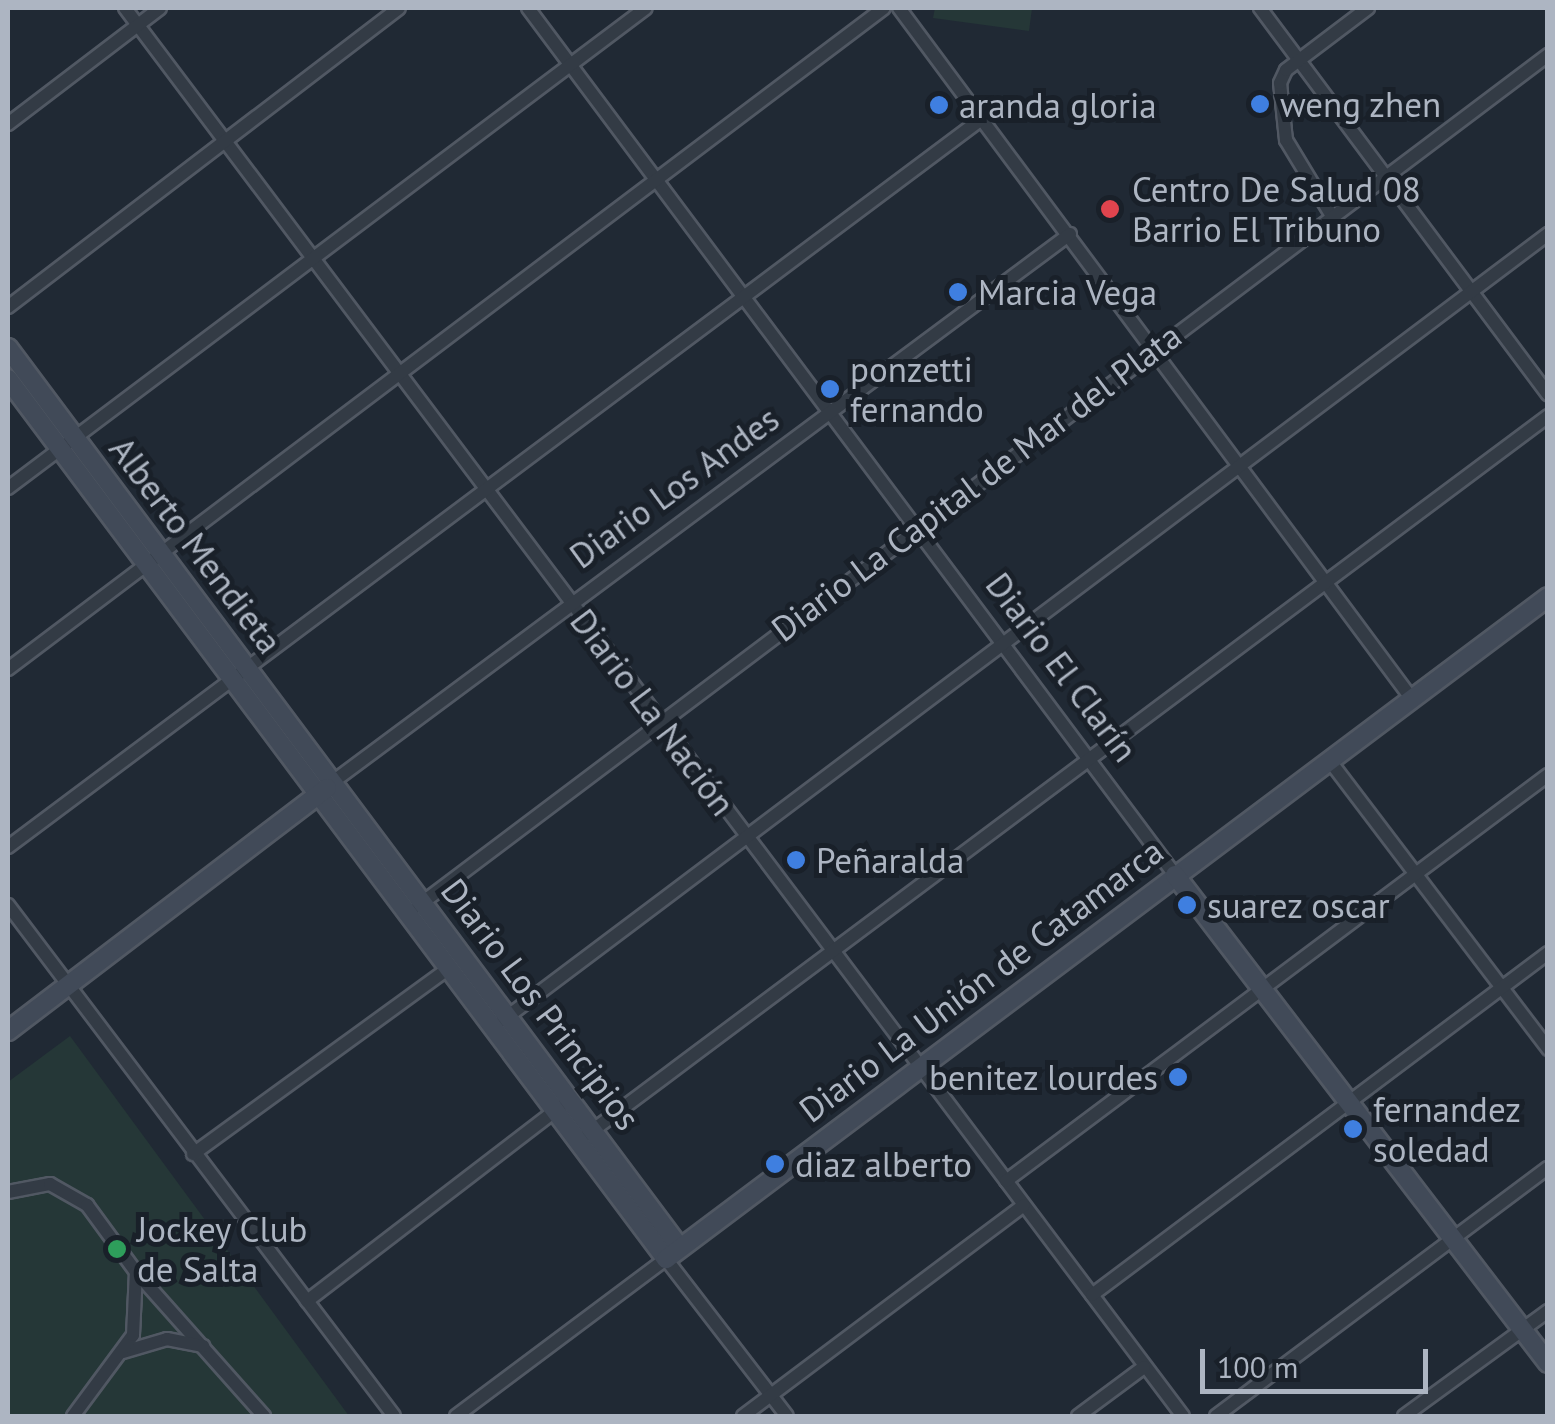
<!DOCTYPE html>
<meta charset="utf-8">
<style>
body{margin:0}
#map{position:relative;width:1555px;height:1424px;overflow:hidden;background:#202934;font-family:"PT Sans",sans-serif}
div>[style]{position:absolute}
.green>*{inset:0;background:#253737}
.roads{filter:drop-shadow(2px 0 #515863) drop-shadow(-2px 0 #515863) drop-shadow(0 2px #515863) drop-shadow(0 -2px #515863)}
.street>*{height:12px;margin:-6px;padding:0 6px;transform-origin:6px;border-radius:6px;background:#333b45}
.secondary>*{height:18px;margin:-9px;padding:0 9px;transform-origin:9px;border-radius:9px;background:#414a58}
.dots>*{width:28px;height:28px;translate:-50% -50%;box-sizing:border-box;border:5px solid #192029;border-radius:50%}
span{translate:-50% -50%;white-space:nowrap;text-align:center;line-height:1.15;-webkit-text-stroke:10px #192029;paint-order:stroke}
.poi-label{font-size:35px;color:#adb5c2}
.left{translate:0 -50%;text-align:left}
.right{translate:-100% -50%;text-align:right}
.street-label{font-size:35px;color:#adb5c2}
.frame{position:absolute;inset:0;border:10px solid #adb5c2;pointer-events:none}
.scale{position:absolute;left:1200px;top:1349px;width:228px;height:45px;box-sizing:border-box;border:5px solid #adb5c2;border-top:0;padding-left:12px;font-size:30px;line-height:35px;white-space:nowrap;color:#adb5c2;-webkit-text-stroke:8px #192029;paint-order:stroke}
</style>
<div id="map">
<div class="green">
<div style="clip-path:polygon(935px 8px,1032px 8px,1029px 31px,933px 18px)"></div>
<div style="clip-path:polygon(70px 1036px,349px 1416px,8px 1416px,8px 1082px)"></div>
</div>
<div class="roads">
<div class="street">
<div style="left:125px;top:8px;width:1761px;rotate:53.08deg"></div>
<div style="left:528px;top:8px;width:1082px;rotate:53.27deg"></div>
<div style="left:899px;top:8px;width:861px;rotate:53.41deg"></div>
<div style="left:1260px;top:8px;width:482px;rotate:53.3deg"></div>
<div style="left:8px;top:124px;width:191px;rotate:-37.3deg"></div>
<div style="left:1332px;top:216px;width:89px;rotate:-121.2deg"></div>
<div style="left:1286px;top:140px;width:57px;rotate:-96deg"></div>
<div style="left:1280px;top:83px;width:14px;rotate:-65deg"></div>
<div style="left:1286px;top:70px;width:103px;rotate:-37.1deg"></div>
<div style="left:8px;top:307px;width:492px;rotate:-37.4deg"></div>
<div style="left:8px;top:488px;width:798px;rotate:-36.96deg"></div>
<div style="left:8px;top:669px;width:1097px;rotate:-37.04deg"></div>
<div style="left:1329px;top:760px;width:363px;rotate:52.8deg"></div>
<div style="left:334px;top:781px;width:917px;rotate:-36.62deg"></div>
<div style="left:8px;top:847px;width:1217px;rotate:-36.79deg"></div>
<div style="left:8px;top:905px;width:640px;rotate:52.93deg"></div>
<div style="left:418px;top:906px;width:1415px;rotate:-36.98deg"></div>
<div style="left:503px;top:1020px;width:1308px;rotate:-36.95deg"></div>
<div style="left:588px;top:1134px;width:1199px;rotate:-36.79deg"></div>
<div style="left:193px;top:1154px;width:316px;rotate:-36deg"></div>
<div style="left:1006px;top:1181px;width:677px;rotate:-36.84deg"></div>
<div style="left:8px;top:1192px;width:43px;rotate:-10.8deg"></div>
<div style="left:50px;top:1184px;width:43px;rotate:29.6deg"></div>
<div style="left:87px;top:1205px;width:83px;rotate:53.8deg"></div>
<div style="left:136px;top:1272px;width:193px;rotate:48.4deg"></div>
<div style="left:1092px;top:1295px;width:570px;rotate:-36.87deg"></div>
<div style="left:307px;top:1301px;width:319px;rotate:-37.5deg"></div>
<div style="left:123px;top:1352px;width:46px;rotate:-16.5deg"></div>
<div style="left:167px;top:1339px;width:37px;rotate:11deg"></div>
<div style="left:73px;top:1416px;width:101px;rotate:-53.5deg"></div>
<div style="left:133px;top:1335px;width:63px;rotate:-87.3deg"></div>
<div style="left:456px;top:1416px;width:262px;rotate:-36.8deg"></div>
<div style="left:666px;top:1259px;width:198px;rotate:52.4deg"></div>
<div style="left:743px;top:1416px;width:351px;rotate:-36.9deg"></div>
<div style="left:1078px;top:1416px;width:82px;rotate:-36.6deg"></div>
<div style="left:1216px;top:1416px;width:414px;rotate:-36.8deg"></div>
<div style="left:1404px;top:1416px;width:178px;rotate:-36.1deg"></div>
</div>
<div class="secondary">
<div style="left:8px;top:348px;width:1123px;rotate:53.25deg"></div>
<div style="left:8px;top:379px;width:1099px;rotate:53.21deg"></div>
<div style="left:666px;top:1259px;width:1103px;rotate:-36.89deg"></div>
<div style="left:1175px;top:875px;width:614px;rotate:52.61deg"></div>
<div style="left:8px;top:1031px;width:401px;rotate:-37.3deg"></div>
</div>
</div>
<div class="dots">
<div style="left:1260px;top:104px;background:#3f7fe0"></div>
<div style="left:939px;top:105px;background:#3f7fe0"></div>
<div style="left:1110px;top:209px;background:#e0444e"></div>
<div style="left:958px;top:292px;background:#3f7fe0"></div>
<div style="left:830px;top:389px;background:#3f7fe0"></div>
<div style="left:796px;top:860px;background:#3f7fe0"></div>
<div style="left:1187px;top:905px;background:#3f7fe0"></div>
<div style="left:1178px;top:1077px;background:#3f7fe0"></div>
<div style="left:1353px;top:1129px;background:#3f7fe0"></div>
<div style="left:775px;top:1164px;background:#3f7fe0"></div>
<div style="left:117px;top:1249px;background:#2e9e5b"></div>
</div>
<div class="poi-label">
<span class="left" style="left:1280px;top:104px">weng zhen</span>
<span class="left" style="left:959px;top:105px">aranda gloria</span>
<span class="left" style="left:1132px;top:209px">Centro De Salud 08<br>Barrio El Tribuno</span>
<span class="left" style="left:978px;top:292px">Marcia Vega</span>
<span class="left" style="left:850px;top:389px">ponzetti<br>fernando</span>
<span class="left" style="left:816px;top:860px">Peñaralda</span>
<span class="left" style="left:1207px;top:905px">suarez oscar</span>
<span class="right" style="left:1158px;top:1077px">benitez lourdes</span>
<span class="left" style="left:1373px;top:1129px">fernandez<br>soledad</span>
<span class="left" style="left:795px;top:1164px">diaz alberto</span>
<span class="left" style="left:137px;top:1249px">Jockey Club<br>de Salta</span>
</div>
<div class="street-label">
<span style="left:976px;top:482px;rotate:-37deg">Diario La Capital de Mar del Plata</span>
<span style="left:674px;top:487px;rotate:-36deg">Diario Los Andes</span>
<span style="left:196px;top:545px;rotate:53deg">Alberto Mendieta</span>
<span style="left:1062px;top:667px;rotate:53deg">Diario El Clarín</span>
<span style="left:653px;top:712px;rotate:53deg">Diario La Nación</span>
<span style="left:981px;top:980px;rotate:-37deg">Diario La Unión de Catamarca</span>
<span style="left:541px;top:1004px;rotate:53deg">Diario Los Principios</span>
</div>
<div class="frame"></div>
<div class="scale">100 m</div>
</div>
